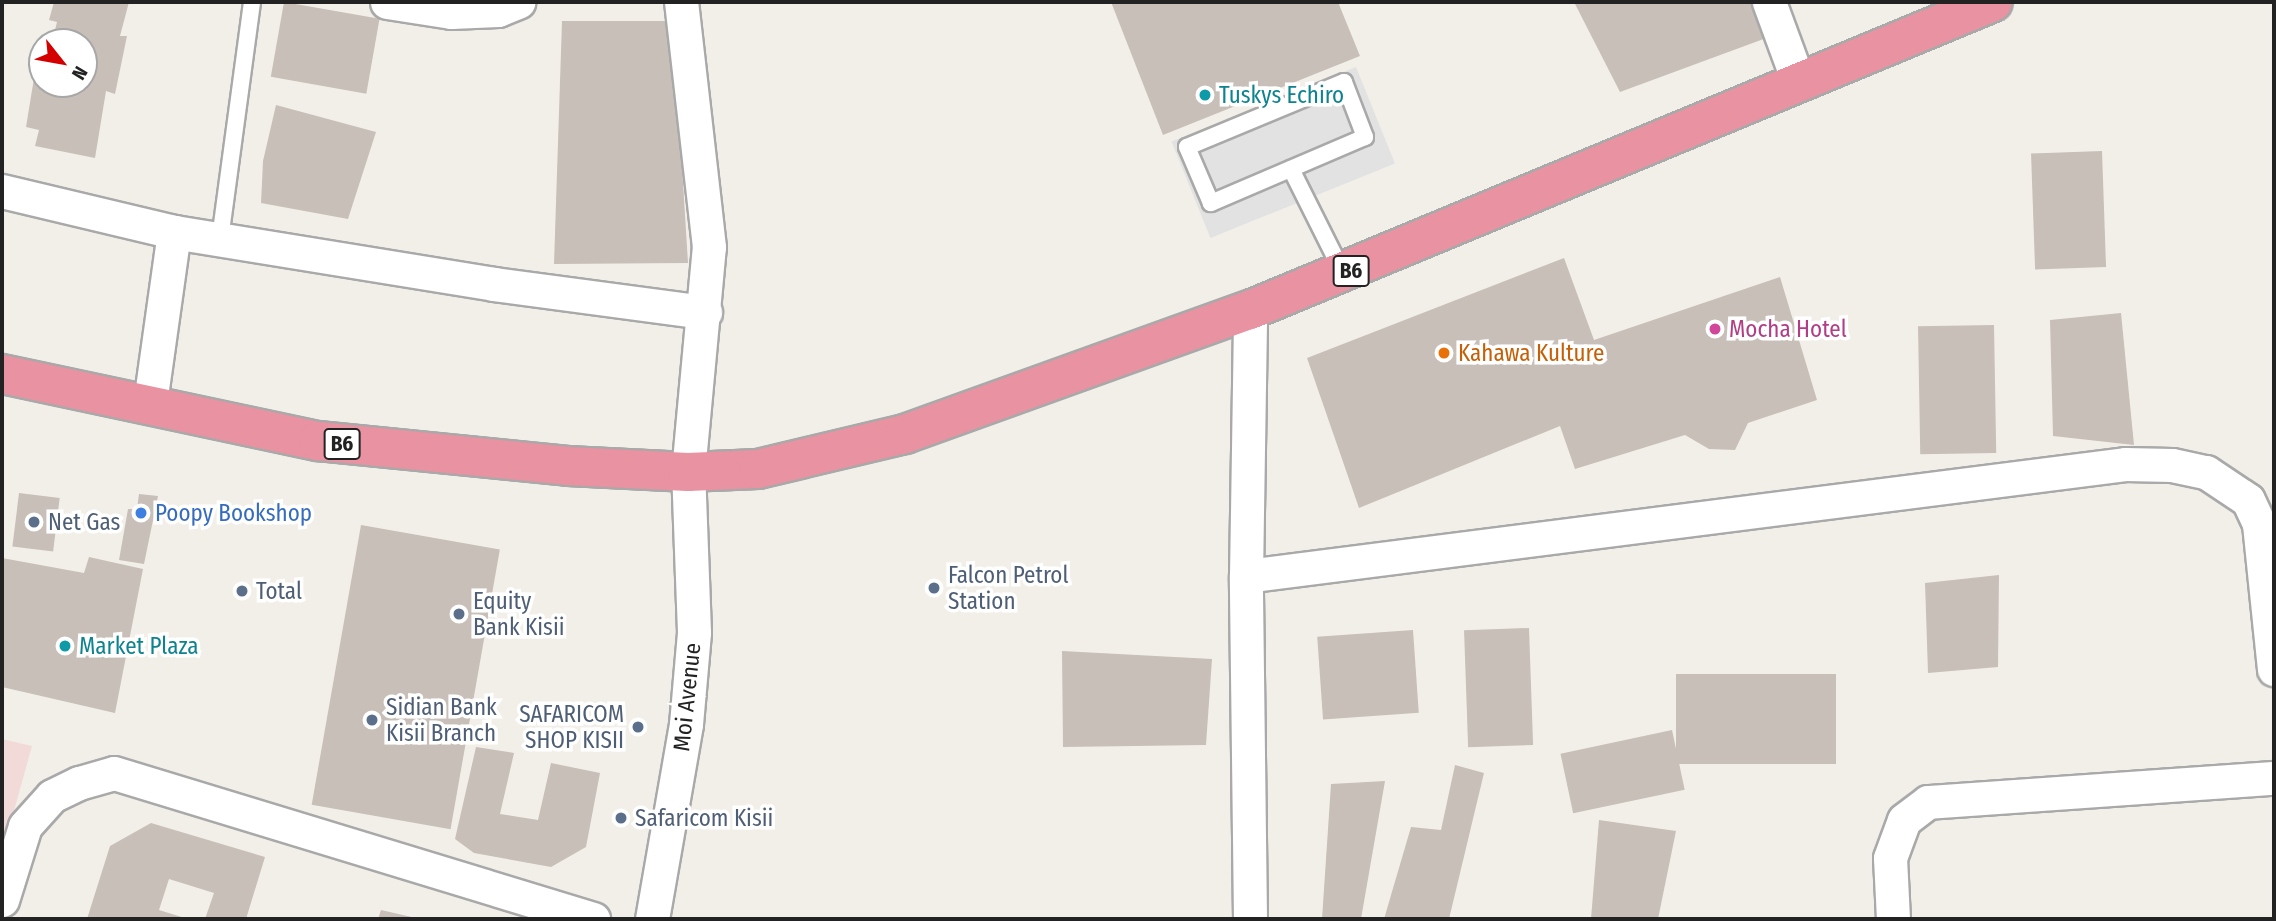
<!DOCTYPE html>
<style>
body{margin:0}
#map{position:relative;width:2276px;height:921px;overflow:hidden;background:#f2efe9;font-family:"Fira Sans Condensed",sans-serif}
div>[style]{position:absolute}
.commercial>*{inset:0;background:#f2dad9}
.parking>*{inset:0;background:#e2e2e2;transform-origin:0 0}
.building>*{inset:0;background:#c7bfb8;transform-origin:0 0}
.roads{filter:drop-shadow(2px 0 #a9a9a9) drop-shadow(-2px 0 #a9a9a9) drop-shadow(0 2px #a9a9a9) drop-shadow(0 -2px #a9a9a9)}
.lane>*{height:16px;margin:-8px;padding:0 8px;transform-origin:8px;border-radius:8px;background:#fff}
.street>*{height:33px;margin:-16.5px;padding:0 16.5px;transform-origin:16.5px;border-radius:16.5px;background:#fff}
.highway>*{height:38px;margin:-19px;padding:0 19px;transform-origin:19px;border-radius:19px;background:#e892a2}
.dots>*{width:19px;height:19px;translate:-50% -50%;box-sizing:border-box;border:4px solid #fff;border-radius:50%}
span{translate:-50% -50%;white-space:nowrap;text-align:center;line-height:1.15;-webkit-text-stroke:7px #fff;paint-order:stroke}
.shield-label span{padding:2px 5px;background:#fff;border:2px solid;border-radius:5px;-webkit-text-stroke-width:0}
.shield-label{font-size:21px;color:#222;font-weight:700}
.culture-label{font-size:23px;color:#0d838f}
.left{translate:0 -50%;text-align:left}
.hotel-label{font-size:23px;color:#b23c85}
.food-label{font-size:23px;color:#c56008}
.shop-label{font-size:23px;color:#366cbe}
.service-label{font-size:23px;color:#4e5e75}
.right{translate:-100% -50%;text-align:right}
.street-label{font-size:23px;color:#222}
.frame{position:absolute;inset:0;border:4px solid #222;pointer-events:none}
.north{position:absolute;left:28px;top:28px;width:70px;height:70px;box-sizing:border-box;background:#fff;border:2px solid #a7a7a7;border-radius:50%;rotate:121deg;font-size:19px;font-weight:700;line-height:28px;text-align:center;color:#222}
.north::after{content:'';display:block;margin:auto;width:24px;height:32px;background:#d40000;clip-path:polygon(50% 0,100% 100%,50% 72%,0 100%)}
</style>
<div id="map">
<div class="commercial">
<div style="clip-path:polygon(2px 739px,32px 746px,2px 854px)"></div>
</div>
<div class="parking">
<div style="left:1356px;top:67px;width:104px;height:199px;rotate:68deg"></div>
</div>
<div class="building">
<div style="clip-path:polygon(54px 2px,129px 2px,120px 36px,127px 36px,115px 94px,106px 91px,95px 158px,35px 146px,39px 130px,26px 127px,35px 72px,42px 73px,42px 84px,84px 84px,84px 42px,52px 42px,57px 22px,49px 20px)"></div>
<div style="left:284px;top:2px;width:97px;height:76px;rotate:10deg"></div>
<div style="clip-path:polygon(1111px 2px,1338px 2px,1360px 56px,1163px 135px)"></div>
<div style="clip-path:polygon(1574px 2px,1754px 2px,1769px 37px,1620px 92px)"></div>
<div style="clip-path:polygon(562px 21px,673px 21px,688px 263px,554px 264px)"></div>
<div style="clip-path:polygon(276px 105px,376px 132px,348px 219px,261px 203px,263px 161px)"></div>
<div style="left:2102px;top:151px;width:116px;height:71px;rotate:88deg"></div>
<div style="clip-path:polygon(1564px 258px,1594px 340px,1780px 277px,1817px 400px,1748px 423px,1735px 450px,1709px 449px,1685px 435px,1575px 469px,1560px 426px,1359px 508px,1307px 358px)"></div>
<div style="clip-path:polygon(2121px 313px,2134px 445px,2053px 436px,2050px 320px)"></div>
<div style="left:1994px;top:325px;width:128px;height:76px;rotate:89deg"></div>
<div style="left:19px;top:493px;width:41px;height:54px;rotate:7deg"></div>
<div style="clip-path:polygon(139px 494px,158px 496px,144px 564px,119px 560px,128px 509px,137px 509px)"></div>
<div style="left:361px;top:525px;width:141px;height:284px;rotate:10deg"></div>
<div style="clip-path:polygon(89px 557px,143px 569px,115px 713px,2px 687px,2px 558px,84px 573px)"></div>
<div style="clip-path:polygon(1999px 575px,1998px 667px,1928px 673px,1925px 583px)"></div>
<div style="left:1529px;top:628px;width:117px;height:65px;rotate:88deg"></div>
<div style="left:1413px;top:630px;width:83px;height:96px;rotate:86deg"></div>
<div style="clip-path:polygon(1062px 651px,1212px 659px,1206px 745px,1063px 747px)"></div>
<div style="left:1836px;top:674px;width:90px;height:160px;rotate:90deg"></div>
<div style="left:1672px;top:730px;width:61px;height:114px;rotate:78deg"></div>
<div style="clip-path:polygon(476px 747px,514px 753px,500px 814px,538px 820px,551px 763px,600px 773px,586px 847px,551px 867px,474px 853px,455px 839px)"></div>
<div style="clip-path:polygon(1455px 765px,1484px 773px,1449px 919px,1384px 919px,1411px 827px,1441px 830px)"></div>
<div style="clip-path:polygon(1385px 781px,1361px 919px,1322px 919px,1331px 784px)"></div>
<div style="clip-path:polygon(1599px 820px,1676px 831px,1658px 919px,1591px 919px)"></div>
<div style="clip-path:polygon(151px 823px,265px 857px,246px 919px,205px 919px,214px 893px,169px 879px,159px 910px,188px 919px,87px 919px,110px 846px)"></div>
<div style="clip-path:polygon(381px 910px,416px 918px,415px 919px,378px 919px)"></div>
</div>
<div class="roads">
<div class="lane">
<div style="left:1344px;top:82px;width:59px;rotate:69.1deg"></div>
<div style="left:1365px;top:137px;width:168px;rotate:156.8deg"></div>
<div style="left:1211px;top:203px;width:61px;rotate:-113.2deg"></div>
<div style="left:1187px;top:147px;width:170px;rotate:-22.5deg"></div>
<div style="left:1291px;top:169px;width:116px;rotate:63.4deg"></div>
<div style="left:220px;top:239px;width:239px;rotate:-82.3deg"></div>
</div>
<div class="street">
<div style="left:387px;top:2px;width:65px;rotate:8.9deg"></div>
<div style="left:451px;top:12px;width:47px;rotate:-2.4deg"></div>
<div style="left:498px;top:10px;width:22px;rotate:-22deg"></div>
<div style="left:1769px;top:2px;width:84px;rotate:69.8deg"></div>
<div style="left:2px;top:191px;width:177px;rotate:13.4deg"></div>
<div style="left:174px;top:232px;width:173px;rotate:98deg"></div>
<div style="left:174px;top:232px;width:324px;rotate:9.2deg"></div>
<div style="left:494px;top:284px;width:213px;rotate:7.6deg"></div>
<div style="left:1246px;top:576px;width:886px;rotate:-7.26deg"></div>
<div style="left:2125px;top:464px;width:47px;rotate:1.2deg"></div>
<div style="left:2172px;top:465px;width:35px;rotate:12deg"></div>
<div style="left:2206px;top:472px;width:50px;rotate:33.7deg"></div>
<div style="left:2248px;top:500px;width:26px;rotate:65deg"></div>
<div style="left:2259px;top:524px;width:146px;rotate:84.1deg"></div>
<div style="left:2px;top:900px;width:77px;rotate:-72.7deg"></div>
<div style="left:25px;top:826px;width:40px;rotate:-48deg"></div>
<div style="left:52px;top:796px;width:30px;rotate:-26deg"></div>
<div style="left:79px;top:783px;width:36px;rotate:-16deg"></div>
<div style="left:114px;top:773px;width:501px;rotate:16.95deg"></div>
<div style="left:652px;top:919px;width:198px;rotate:-80.1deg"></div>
<div style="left:686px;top:724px;width:92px;rotate:-85deg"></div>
<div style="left:694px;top:632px;width:160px;rotate:-92.1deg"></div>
<div style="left:688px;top:472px;width:226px;rotate:-84.7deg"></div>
<div style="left:709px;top:247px;width:247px;rotate:-96.5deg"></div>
<div style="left:1250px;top:919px;width:343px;rotate:-90.7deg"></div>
<div style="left:1246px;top:576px;width:266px;rotate:-89.1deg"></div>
<div style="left:1893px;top:919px;width:61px;rotate:-92.8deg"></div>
<div style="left:1890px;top:858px;width:40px;rotate:-69.8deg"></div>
<div style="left:1904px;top:820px;width:30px;rotate:-37deg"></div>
<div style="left:1928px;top:802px;width:347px;rotate:-4deg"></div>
</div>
<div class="highway">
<div style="left:2px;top:374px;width:323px;rotate:12deg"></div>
<div style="left:318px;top:441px;width:251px;rotate:5.7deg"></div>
<div style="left:568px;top:466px;width:120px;rotate:2.9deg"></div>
<div style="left:688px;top:472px;width:70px;rotate:-2.5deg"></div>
<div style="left:758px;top:469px;width:151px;rotate:-13.4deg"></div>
<div style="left:905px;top:434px;width:367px;rotate:-19.8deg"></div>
<div style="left:1250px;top:310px;width:804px;rotate:-22.52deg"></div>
</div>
</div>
<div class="dots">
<div style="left:1205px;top:95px;background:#0f9aa8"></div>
<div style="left:1715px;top:329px;background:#d1479c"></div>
<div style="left:1444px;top:353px;background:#e8710a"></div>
<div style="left:141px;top:513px;background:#3f7fe0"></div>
<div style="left:34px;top:522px;background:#5c6f8a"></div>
<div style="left:934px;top:588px;background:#5c6f8a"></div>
<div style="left:242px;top:591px;background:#5c6f8a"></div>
<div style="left:459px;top:614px;background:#5c6f8a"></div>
<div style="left:65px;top:646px;background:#0f9aa8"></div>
<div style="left:372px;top:720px;background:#5c6f8a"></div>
<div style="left:638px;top:727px;background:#5c6f8a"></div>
<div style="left:621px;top:818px;background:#5c6f8a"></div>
</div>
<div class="shield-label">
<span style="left:1351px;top:271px">B6</span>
<span style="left:342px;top:444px">B6</span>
</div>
<div class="culture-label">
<span class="left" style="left:1219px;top:95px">Tuskys Echiro</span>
<span class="left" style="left:79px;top:646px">Market Plaza</span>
</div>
<div class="hotel-label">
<span class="left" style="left:1729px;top:329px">Mocha Hotel</span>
</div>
<div class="food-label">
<span class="left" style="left:1458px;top:353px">Kahawa Kulture</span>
</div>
<div class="shop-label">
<span class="left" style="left:155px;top:513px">Poopy Bookshop</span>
</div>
<div class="service-label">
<span class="left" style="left:48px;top:522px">Net Gas</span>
<span class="left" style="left:948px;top:588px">Falcon Petrol<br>Station</span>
<span class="left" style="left:256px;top:591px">Total</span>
<span class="left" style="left:473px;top:614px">Equity<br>Bank Kisii</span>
<span class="left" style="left:386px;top:720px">Sidian Bank<br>Kisii Branch</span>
<span class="right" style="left:624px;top:727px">SAFARICOM<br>SHOP KISII</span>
<span class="left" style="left:635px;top:818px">Safaricom Kisii</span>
</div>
<div class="street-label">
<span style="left:687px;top:697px;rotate:-84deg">Moi Avenue</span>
</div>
<div class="frame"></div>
<div class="north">N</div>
</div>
